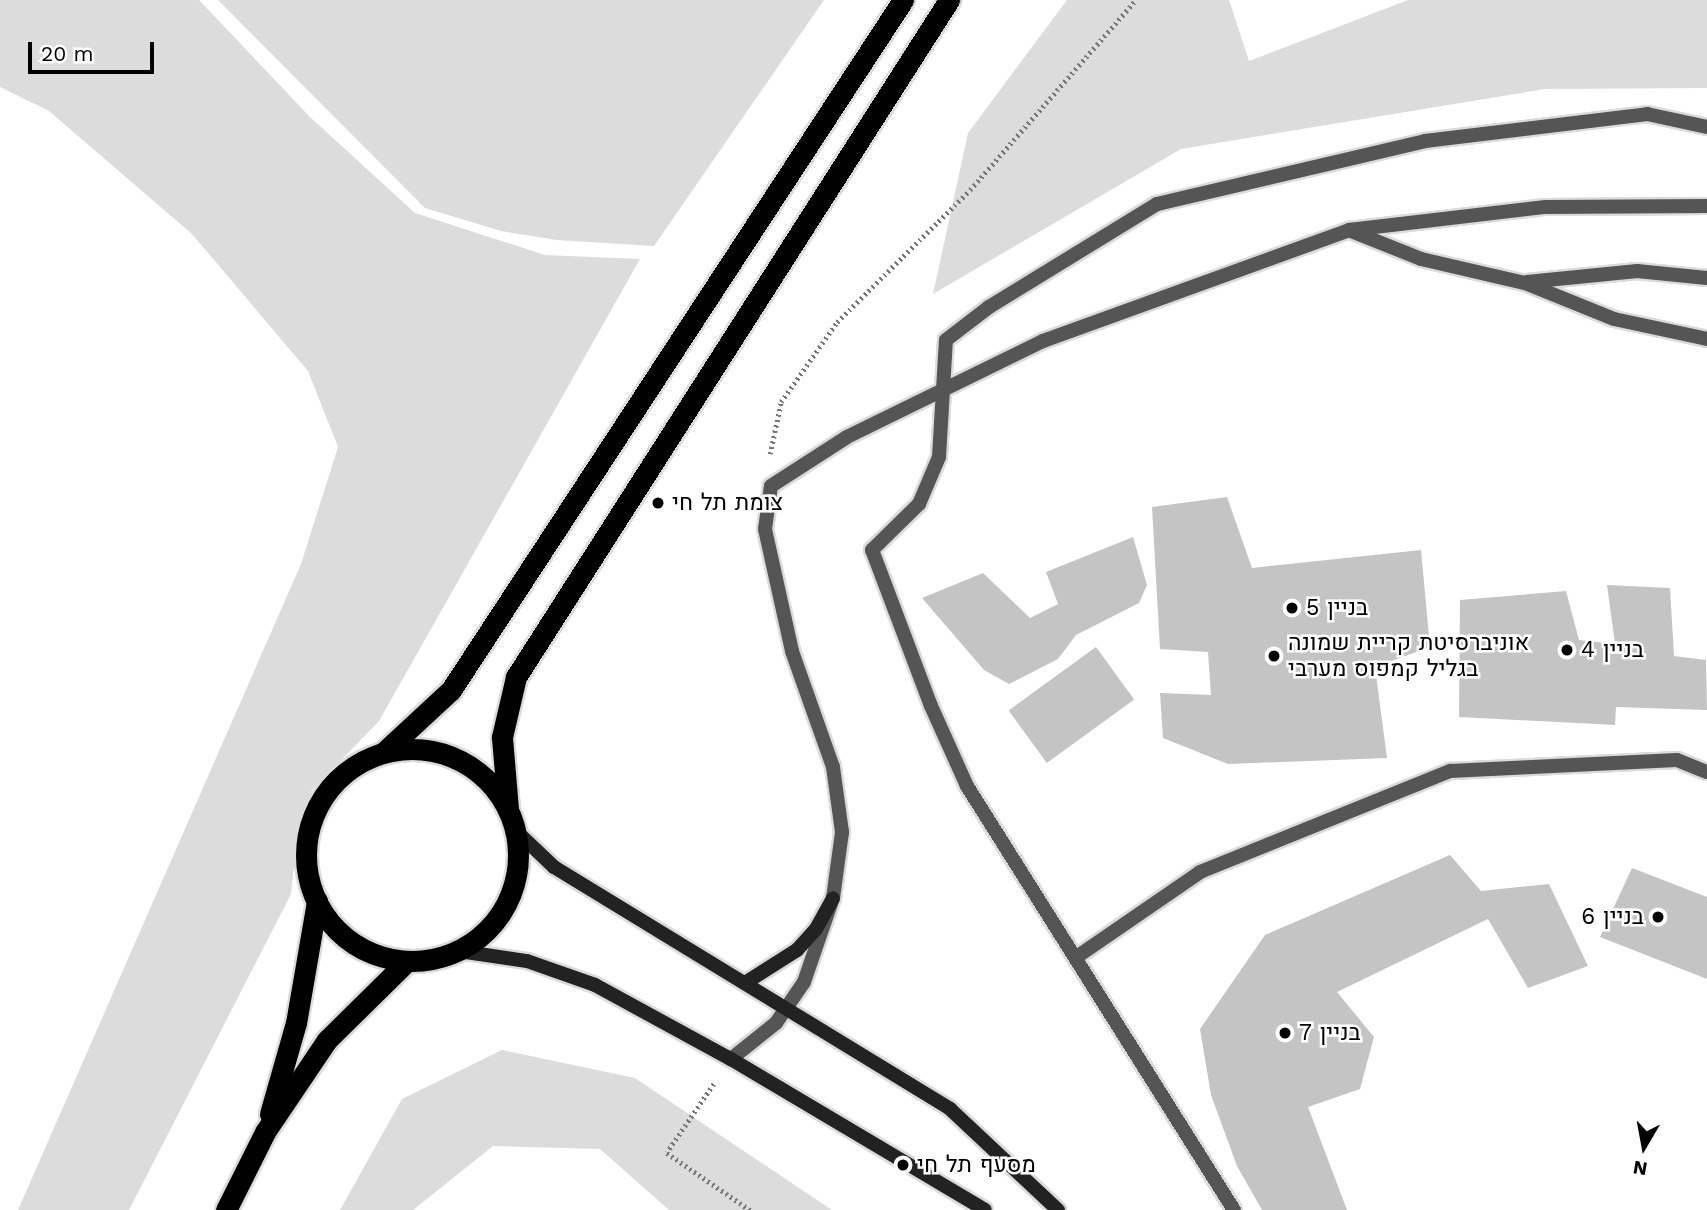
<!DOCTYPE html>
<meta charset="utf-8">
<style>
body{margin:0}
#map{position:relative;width:1707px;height:1210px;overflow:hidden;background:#fff;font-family:"Work Sans",Heebo,sans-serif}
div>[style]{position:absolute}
.green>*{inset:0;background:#dcdcdc}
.building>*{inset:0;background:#c4c4c4;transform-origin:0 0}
.path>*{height:4.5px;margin-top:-2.25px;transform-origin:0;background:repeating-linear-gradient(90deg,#777 0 2px,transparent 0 5.5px)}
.roads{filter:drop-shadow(2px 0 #dbdbdb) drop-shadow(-2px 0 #dbdbdb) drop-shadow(0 2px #dbdbdb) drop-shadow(0 -2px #dbdbdb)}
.street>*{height:14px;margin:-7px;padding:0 7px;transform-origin:7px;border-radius:7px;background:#555}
.secondary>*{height:14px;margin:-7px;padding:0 7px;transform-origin:7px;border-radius:7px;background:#222}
.highway>*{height:21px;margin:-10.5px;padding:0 10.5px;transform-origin:10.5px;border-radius:10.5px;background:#000}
.highway>.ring{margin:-10.5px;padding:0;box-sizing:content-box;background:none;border:21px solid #000;border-radius:50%}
.dots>*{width:19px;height:19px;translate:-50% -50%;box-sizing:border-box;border:4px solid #fff;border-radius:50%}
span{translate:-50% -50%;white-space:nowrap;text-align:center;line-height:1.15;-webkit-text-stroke:5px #fff;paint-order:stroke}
.poi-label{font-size:23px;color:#000}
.left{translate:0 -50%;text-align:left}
.right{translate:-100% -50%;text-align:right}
.north{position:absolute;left:1609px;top:1112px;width:70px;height:70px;-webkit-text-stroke:5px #fff;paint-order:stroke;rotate:190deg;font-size:19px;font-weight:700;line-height:28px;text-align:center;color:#000}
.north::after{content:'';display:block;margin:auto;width:24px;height:32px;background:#000;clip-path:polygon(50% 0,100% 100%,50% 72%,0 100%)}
.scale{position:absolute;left:28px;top:42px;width:126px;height:32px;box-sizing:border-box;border:4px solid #000;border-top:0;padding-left:9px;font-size:21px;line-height:24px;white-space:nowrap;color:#000;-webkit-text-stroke:5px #fff;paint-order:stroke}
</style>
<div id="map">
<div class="green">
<div style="clip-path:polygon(0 0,199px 0,310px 117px,415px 213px,545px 255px,640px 259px,379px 721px,312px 790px,297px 837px,291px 894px,129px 1210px,18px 1210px,301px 564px,338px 447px,308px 371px,192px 234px,49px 111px,0 87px)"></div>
<div style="clip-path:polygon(218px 0,824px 0,654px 246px,557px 240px,501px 231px,425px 208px)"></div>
<div style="clip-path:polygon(1067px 0,1229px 0,1249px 61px,1408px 0,1707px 0,1707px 88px,1545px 89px,1181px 149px,933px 294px,968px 133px)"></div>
<div style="clip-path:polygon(502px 1050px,635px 1078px,832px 1210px,669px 1210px,600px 1149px,493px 1146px,413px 1210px,340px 1210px,402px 1099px)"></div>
</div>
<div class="building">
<div style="clip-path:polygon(1227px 497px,1252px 568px,1421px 550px,1430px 647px,1375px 667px,1387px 758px,1228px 764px,1163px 738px,1160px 693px,1211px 695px,1208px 652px,1160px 649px,1152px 507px)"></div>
<div style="clip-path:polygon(1133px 537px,1147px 585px,1139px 603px,1076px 635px,1058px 659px,1009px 684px,984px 670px,922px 598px,983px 573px,1030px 618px,1058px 604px,1046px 572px)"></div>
<div style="clip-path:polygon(1607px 585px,1670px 588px,1674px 656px,1706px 660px,1707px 710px,1616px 707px,1615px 725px,1459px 717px,1460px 600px,1566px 591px,1579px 640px,1615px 644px)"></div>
<div style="left:1096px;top:647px;width:65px;height:108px;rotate:54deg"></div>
<div style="clip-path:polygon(1450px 855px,1481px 891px,1549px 884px,1588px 966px,1528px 988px,1488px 919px,1337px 992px,1374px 1037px,1360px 1089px,1308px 1107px,1347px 1210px,1262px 1210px,1237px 1166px,1211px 1095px,1200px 1029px,1265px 935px)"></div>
<div style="clip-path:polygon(1632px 868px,1707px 897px,1707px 979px,1600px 937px)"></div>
</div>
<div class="path">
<div style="left:770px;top:454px;width:53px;rotate:-78.1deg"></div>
<div style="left:781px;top:402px;width:98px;rotate:-55deg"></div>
<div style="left:837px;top:322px;width:187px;rotate:-44.8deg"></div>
<div style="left:970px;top:190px;width:252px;rotate:-48.9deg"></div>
<div style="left:714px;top:1084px;width:83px;rotate:124.3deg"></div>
<div style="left:667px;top:1153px;width:101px;rotate:34.5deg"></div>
</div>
<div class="roads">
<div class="street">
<div style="left:1351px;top:231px;width:75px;rotate:21.8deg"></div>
<div style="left:1421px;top:259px;width:107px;rotate:13deg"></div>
<div style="left:1525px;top:283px;width:96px;rotate:22deg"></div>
<div style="left:1614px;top:319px;width:95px;rotate:12.1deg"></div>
<div style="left:1527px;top:282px;width:111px;rotate:-5.7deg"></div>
<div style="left:1637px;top:271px;width:70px;rotate:5.7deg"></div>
<div style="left:1078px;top:956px;width:148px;rotate:-34.5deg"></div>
<div style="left:1200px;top:872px;width:270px;rotate:-22deg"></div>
<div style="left:1450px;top:771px;width:227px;rotate:-2.8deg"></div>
<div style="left:1677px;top:760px;width:32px;rotate:22deg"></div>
<div style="left:731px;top:1059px;width:58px;rotate:-38.7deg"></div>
<div style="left:776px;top:1023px;width:50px;rotate:-55.7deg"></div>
<div style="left:804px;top:982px;width:89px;rotate:-71deg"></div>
<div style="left:833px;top:898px;width:67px;rotate:-82.2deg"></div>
<div style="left:842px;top:832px;width:66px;rotate:-97.9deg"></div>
<div style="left:833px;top:767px;width:123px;rotate:-109.5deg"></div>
<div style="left:792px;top:651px;width:125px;rotate:-102.5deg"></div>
<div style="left:765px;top:529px;width:43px;rotate:-82.1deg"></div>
<div style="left:771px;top:486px;width:90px;rotate:-32.8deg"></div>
<div style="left:847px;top:437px;width:218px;rotate:-26.1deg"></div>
<div style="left:1043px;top:341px;width:326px;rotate:-19.9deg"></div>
<div style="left:1349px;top:230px;width:198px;rotate:-6.7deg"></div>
<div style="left:1546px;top:207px;width:161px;rotate:-0.4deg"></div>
<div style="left:1234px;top:1210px;width:501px;rotate:-122.2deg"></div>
<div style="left:967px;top:786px;width:88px;rotate:-114.2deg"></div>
<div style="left:931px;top:706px;width:167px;rotate:-110.7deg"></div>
<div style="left:872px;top:550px;width:66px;rotate:-44.4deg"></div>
<div style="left:919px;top:504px;width:51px;rotate:-66.9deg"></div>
<div style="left:939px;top:457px;width:117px;rotate:-86.6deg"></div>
<div style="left:946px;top:340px;width:54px;rotate:-37.5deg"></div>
<div style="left:989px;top:307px;width:197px;rotate:-31.5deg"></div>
<div style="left:1157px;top:204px;width:275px;rotate:-13.2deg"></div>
<div style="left:1425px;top:141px;width:224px;rotate:-6.9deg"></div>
<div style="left:1647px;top:114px;width:61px;rotate:12.2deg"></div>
</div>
<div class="secondary">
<div style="left:517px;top:832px;width:51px;rotate:43.4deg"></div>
<div style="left:554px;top:867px;width:464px;rotate:31.4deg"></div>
<div style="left:950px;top:1109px;width:148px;rotate:43.1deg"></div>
<div style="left:459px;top:951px;width:69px;rotate:8.4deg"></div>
<div style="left:527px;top:961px;width:72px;rotate:19.4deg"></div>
<div style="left:595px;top:985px;width:155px;rotate:28.6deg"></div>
<div style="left:731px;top:1059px;width:295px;rotate:30.7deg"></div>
<div style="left:745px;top:983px;width:62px;rotate:-32.4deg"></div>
<div style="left:797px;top:950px;width:28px;rotate:-48deg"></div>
<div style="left:816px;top:929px;width:35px;rotate:-61deg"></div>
</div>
<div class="highway">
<div class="ring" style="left:306px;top:749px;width:191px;height:191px"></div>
<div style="left:383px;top:753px;width:93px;rotate:-42.8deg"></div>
<div style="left:451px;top:690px;width:825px;rotate:-56.77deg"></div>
<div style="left:508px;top:809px;width:72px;rotate:-94.8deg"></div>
<div style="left:502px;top:737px;width:62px;rotate:-76.9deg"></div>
<div style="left:516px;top:677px;width:804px;rotate:-57.4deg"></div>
<div style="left:270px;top:1114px;width:95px;rotate:-74.1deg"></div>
<div style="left:296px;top:1023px;width:124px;rotate:-80.2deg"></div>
<div style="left:226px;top:1210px;width:87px;rotate:-63.4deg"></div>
<div style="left:265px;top:1132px;width:111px;rotate:-56deg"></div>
<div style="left:327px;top:1040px;width:111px;rotate:-44.6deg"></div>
</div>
</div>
<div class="dots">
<div style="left:658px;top:503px;background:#000"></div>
<div style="left:1292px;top:608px;background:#000"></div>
<div style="left:1567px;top:650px;background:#000"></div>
<div style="left:1274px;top:656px;background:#000"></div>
<div style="left:1658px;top:917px;background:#000"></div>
<div style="left:1285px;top:1033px;background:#000"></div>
<div style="left:903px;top:1165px;background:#000"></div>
</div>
<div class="poi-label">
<span class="left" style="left:672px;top:503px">צומת תל חי</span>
<span class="left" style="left:1306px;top:608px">בניין 5</span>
<span class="left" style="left:1288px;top:656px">אוניברסיטת קריית שמונה<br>בגליל קמפוס מערבי</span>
<span class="left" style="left:1581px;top:650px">בניין 4</span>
<span class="right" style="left:1644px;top:917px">בניין 6</span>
<span class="left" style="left:1299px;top:1033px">בניין 7</span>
<span class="left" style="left:917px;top:1165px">מסעף תל חי</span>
</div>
<div class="north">N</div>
<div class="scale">20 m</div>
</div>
